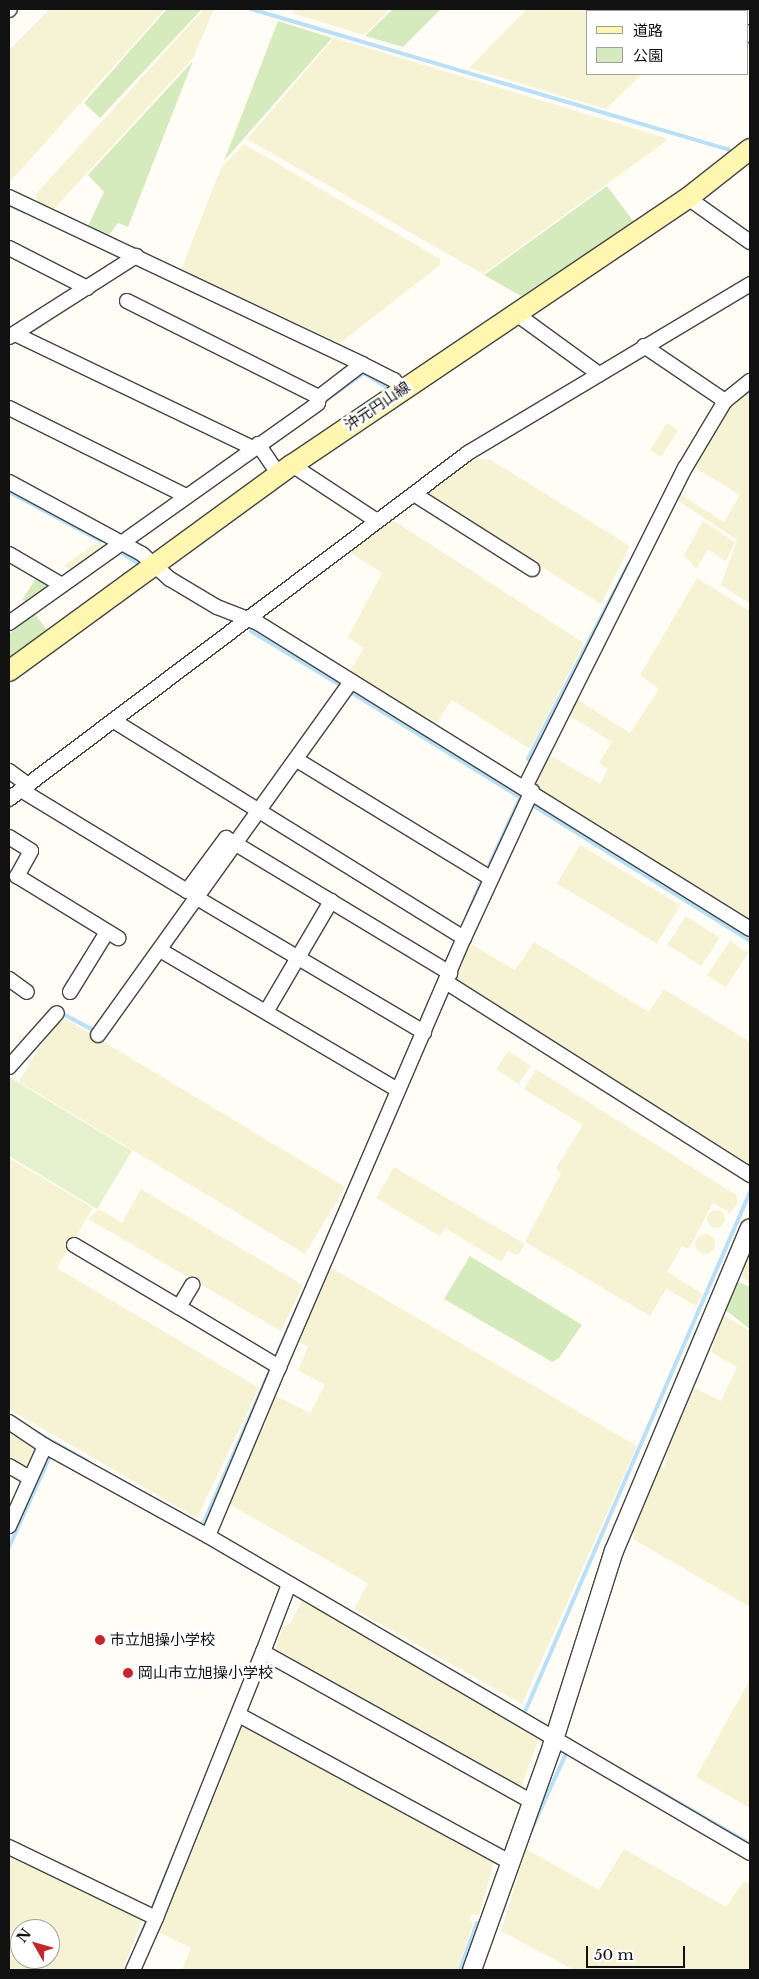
<!DOCTYPE html>
<meta charset="utf-8">
<style>
body{margin:0}
#map{position:relative;width:759px;height:1979px;overflow:hidden;background:#fffdf5;font-family:"Libre Baskerville","Noto Sans JP",serif}
div>[style]{position:absolute}
.farmland>*{inset:0;background:#f6f3d4;transform-origin:0 0}
.round{border-radius:50%}
.green>*{inset:0;background:#d5ebbd}
.pitch>*{inset:0;background:#e6f2cf}
.stream>*{height:4px;margin:-2px;padding:0 2px;transform-origin:2px;border-radius:2px;background:#b9e0f7}
.roads{filter:drop-shadow(1px 0 #444) drop-shadow(-1px 0 #444) drop-shadow(0 1px #444) drop-shadow(0 -1px #444)}
.minor>*{height:14px;margin:-7px;padding:0 7px;transform-origin:7px;border-radius:7px;background:#fff}
.tertiary>*{height:18px;margin:-9px;padding:0 9px;transform-origin:9px;border-radius:9px;background:#fff}
.secondary>*{height:20px;margin:-10px;padding:0 10px;transform-origin:10px;border-radius:10px;background:#fff6b0}
.dots>*{width:14px;height:14px;translate:-50% -50%;box-sizing:border-box;border:2px solid #fff;border-radius:50%}
span{translate:-50% -50%;white-space:nowrap;text-align:center;line-height:1.15;-webkit-text-stroke:5px #fff;paint-order:stroke}
.street-label{font-size:15px;color:#111}
.poi-label{font-size:15px;color:#111}
.left{translate:0 -50%;text-align:left}
.frame{position:absolute;inset:0;border:10px solid #111;pointer-events:none}
.legend{position:absolute;left:586px;top:10px;width:162px;height:65px;box-sizing:border-box;background:#fff;border:1px solid #a0a0a0;margin:0;padding:6px 9px;list-style:none;font-size:15px;color:#111}
.legend li{display:flex;align-items:center;gap:10px;height:25px}
.legend b{width:25px;border:1px solid #a0a0a0}
.north{position:absolute;left:10px;top:1919px;width:50px;height:50px;box-sizing:border-box;background:#fff;border:1px solid #a0a0a0;border-radius:50%;rotate:308deg;font-size:14px;font-weight:700;line-height:20px;text-align:center;color:#111}
.north::after{content:'';display:block;margin:auto;width:18px;height:22px;background:#c4262e;clip-path:polygon(50% 0,100% 100%,50% 72%,0 100%)}
.scale{position:absolute;left:586px;top:1946px;width:99px;height:22px;box-sizing:border-box;border:2px solid #111;border-top:0;padding-left:6px;font-size:15px;line-height:18px;white-space:nowrap;color:#111;-webkit-text-stroke:4px #fff;paint-order:stroke}
</style>
<div id="map">
<div class="farmland">
<div style="clip-path:polygon(50px 9px,165px 9px,9px 183px,9px 50px)"></div>
<div style="clip-path:polygon(204px 9px,214px 9px,193px 58px,53px 210px,37px 202px,36px 194px)"></div>
<div style="clip-path:polygon(297px 9px,390px 9px,364px 35px,292px 13px)"></div>
<div style="clip-path:polygon(527px 9px,618px 9px,588px 11px,588px 74px,642px 74px,606px 109px,469px 68px)"></div>
<div style="clip-path:polygon(334px 38px,666px 138px,665px 142px,483px 274px,247px 139px)"></div>
<div style="clip-path:polygon(244px 144px,440px 259px,440px 265px,340px 343px,181px 270px,221px 168px)"></div>
<div style="clip-path:polygon(750px 386px,750px 604px,721px 585px,737px 540px,674px 498px,677px 492px,724px 522px,740px 495px,692px 466px,725px 406px,730px 408px)"></div>
<div style="left:667px;top:423px;width:13px;height:32px;rotate:32deg"></div>
<div style="clip-path:polygon(468px 458px,491px 460px,630px 546px,601px 604px,422px 493px)"></div>
<div style="clip-path:polygon(388px 517px,584px 643px,530px 749px,452px 700px,435px 725px,349px 672px,364px 648px,348px 637px,382px 573px,346px 550px)"></div>
<div style="clip-path:polygon(703px 521px,735px 542px,726px 561px,708px 549px,696px 569px,684px 555px)"></div>
<div style="clip-path:polygon(98px 542px,109px 548px,74px 572px,63px 566px)"></div>
<div style="clip-path:polygon(697px 578px,750px 611px,750px 920px,534px 785px,546px 758px,553px 757px,600px 784px,608px 769px,599px 763px,612px 742px,567px 714px,575px 698px,630px 733px,659px 689px,640px 675px)"></div>
<div style="left:580px;top:845px;width:117px;height:45px;rotate:31deg"></div>
<div style="left:686px;top:916px;width:40px;height:34px;rotate:33deg"></div>
<div style="left:730px;top:941px;width:22px;height:41px;rotate:34deg"></div>
<div style="clip-path:polygon(534px 942px,649px 1012px,664px 989px,750px 1042px,750px 1164px,452px 979px,469px 943px,515px 970px)"></div>
<div style="left:59px;top:1015px;width:334px;height:78px;rotate:31deg"></div>
<div style="left:508px;top:1051px;width:27px;height:22px;rotate:33deg"></div>
<div style="clip-path:polygon(536px 1069px,736px 1195px,738px 1202px,730px 1213px,713px 1203px,689px 1249px,682px 1246px,667px 1272px,703px 1294px,696px 1306px,666px 1289px,650px 1316px,525px 1242px,561px 1173px,556px 1168px,583px 1125px,524px 1089px)"></div>
<div style="clip-path:polygon(9px 1158px,93px 1208px,57px 1268px,259px 1388px,197px 1518px,9px 1409px)"></div>
<div style="clip-path:polygon(394px 1167px,525px 1244px,518px 1255px,508px 1251px,501px 1262px,445px 1228px,440px 1236px,376px 1198px)"></div>
<div style="clip-path:polygon(141px 1189px,303px 1285px,281px 1331px,88px 1219px,99px 1209px,122px 1223px)"></div>
<div class="round" style="left:707px;top:1210px;width:18px;height:18px"></div>
<div class="round" style="left:695px;top:1234px;width:20px;height:20px"></div>
<div style="clip-path:polygon(750px 1251px,750px 1285px,740px 1273px)"></div>
<div style="clip-path:polygon(328px 1266px,637px 1446px,522px 1704px,354px 1609px,368px 1583px,227px 1503px,260px 1427px,264px 1429px,274px 1395px,310px 1413px,325px 1385px,298px 1370px,308px 1347px,297px 1340px,318px 1292px,321px 1293px)"></div>
<div style="clip-path:polygon(722px 1314px,750px 1331px,750px 1607px,633px 1539px,635px 1534px,629px 1531px,657px 1464px,664px 1468px,666px 1457px,662px 1454px,691px 1386px,721px 1401px,737px 1367px,711px 1352px)"></div>
<div style="clip-path:polygon(9px 1428px,30px 1440px,37px 1454px,31px 1465px,23px 1467px,9px 1459px)"></div>
<div style="clip-path:polygon(304px 1597px,540px 1735px,520px 1790px,274px 1652px,283px 1627px,290px 1624px)"></div>
<div style="clip-path:polygon(750px 1679px,750px 1808px,696px 1777px)"></div>
<div style="clip-path:polygon(248px 1726px,494px 1862px,479px 1915px,472px 1914px,469px 1921px,473px 1923px,458px 1970px,182px 1970px,191px 1948px,156px 1931px,163px 1925px,171px 1895px,175px 1896px,174px 1889px,196px 1835px,200px 1837px,198px 1828px,222px 1781px,218px 1779px,240px 1728px)"></div>
<div style="clip-path:polygon(526px 1849px,599px 1890px,624px 1849px,726px 1907px,744px 1881px,750px 1884px,750px 1970px,574px 1970px,501px 1931px)"></div>
<div style="clip-path:polygon(evenodd,9px 1853px,143px 1917px,123px 1970px,9px 1970px,9px 1853px,20px 1929px,50px 1929px,50px 1959px,20px 1959px,20px 1929px)"></div>
</div>
<div class="green">
<div style="clip-path:polygon(167px 9px,202px 9px,100px 118px,84px 103px)"></div>
<div style="clip-path:polygon(393px 9px,441px 9px,403px 47px,365px 36px)"></div>
<div style="clip-path:polygon(278px 21px,332px 38px,224px 161px)"></div>
<div style="clip-path:polygon(193px 61px,128px 227px,118px 223px,109px 235px,88px 226px,104px 192px,88px 175px)"></div>
<div style="clip-path:polygon(607px 186px,634px 222px,521px 296px,484px 275px)"></div>
<div style="clip-path:polygon(39px 574px,52px 584px,28px 603px,22px 600px)"></div>
<div style="clip-path:polygon(35px 614px,47px 630px,9px 657px,9px 634px)"></div>
<div style="clip-path:polygon(470px 1256px,582px 1325px,559px 1358px,552px 1362px,444px 1299px)"></div>
<div style="clip-path:polygon(736px 1281px,750px 1287px,750px 1329px,724px 1309px)"></div>
</div>
<div class="pitch">
<div style="clip-path:polygon(9px 1077px,132px 1151px,97px 1209px,9px 1156px)"></div>
</div>
<div class="stream">
<div style="left:251px;top:9px;width:497px;rotate:16.4deg"></div>
<div style="left:728px;top:149px;width:5px;rotate:53deg"></div>
<div style="left:9px;top:205px;width:17px;rotate:24deg"></div>
<div style="left:25px;top:335px;width:19px;rotate:-32deg"></div>
<div style="left:359px;top:370px;width:36px;rotate:32deg"></div>
<div style="left:321px;top:404px;width:53px;rotate:-35.8deg"></div>
<div style="left:9px;top:492px;width:104px;rotate:28deg"></div>
<div style="left:118px;top:550px;width:27px;rotate:34deg"></div>
<div style="left:249px;top:609px;width:23px;rotate:-34deg"></div>
<div style="left:251px;top:631px;width:108px;rotate:31.3deg"></div>
<div style="left:349px;top:691px;width:473px;rotate:31.9deg"></div>
<div style="left:528px;top:759px;width:220px;rotate:-62.7deg"></div>
<div style="left:486px;top:872px;width:81px;rotate:-65.3deg"></div>
<div style="left:468px;top:913px;width:38px;rotate:-67deg"></div>
<div style="left:61px;top:1013px;width:40px;rotate:28deg"></div>
<div style="left:34px;top:1431px;width:61px;rotate:29.5deg"></div>
<div style="left:204px;top:1522px;width:238px;rotate:-66.5deg"></div>
<div style="left:9px;top:1547px;width:100px;rotate:-65.7deg"></div>
<div style="left:524px;top:1714px;width:569px;rotate:-66.59deg"></div>
<div style="left:648px;top:1785px;width:118px;rotate:30deg"></div>
<div style="left:530px;top:1833px;width:85px;rotate:-65.6deg"></div>
<div style="left:135px;top:1950px;width:116px;rotate:-67.6deg"></div>
<div style="left:460px;top:1970px;width:50px;rotate:-70.1deg"></div>
</div>
<div class="roads">
<div class="minor">
<div style="left:727px;top:9px;width:4px;rotate:34deg"></div>
<div style="left:9px;top:10px;width:1px;rotate:-45deg"></div>
<div style="left:748px;top:32px;width:4px;rotate:56deg"></div>
<div style="left:9px;top:197px;width:391px;rotate:25.3deg"></div>
<div style="left:362px;top:364px;width:36px;rotate:27deg"></div>
<div style="left:394px;top:380px;width:13px;rotate:51deg"></div>
<div style="left:688px;top:198px;width:76px;rotate:35.4deg"></div>
<div style="left:9px;top:248px;width:88px;rotate:27.1deg"></div>
<div style="left:127px;top:301px;width:215px;rotate:26.6deg"></div>
<div style="left:515px;top:313px;width:104px;rotate:36deg"></div>
<div style="left:15px;top:334px;width:262px;rotate:25.6deg"></div>
<div style="left:9px;top:337px;width:151px;rotate:-32.5deg"></div>
<div style="left:644px;top:346px;width:98px;rotate:34.2deg"></div>
<div style="left:9px;top:408px;width:195px;rotate:26.4deg"></div>
<div style="left:258px;top:444px;width:37px;rotate:56deg"></div>
<div style="left:292px;top:465px;width:102px;rotate:33.4deg"></div>
<div style="left:9px;top:482px;width:151px;rotate:28.4deg"></div>
<div style="left:142px;top:554px;width:38px;rotate:42deg"></div>
<div style="left:170px;top:579px;width:55px;rotate:30.8deg"></div>
<div style="left:217px;top:607px;width:44px;rotate:21.3deg"></div>
<div style="left:258px;top:623px;width:579px;rotate:31.88deg"></div>
<div style="left:414px;top:494px;width:140px;rotate:32.4deg"></div>
<div style="left:9px;top:554px;width:61px;rotate:30.3deg"></div>
<div style="left:9px;top:623px;width:379px;rotate:-35.4deg"></div>
<div style="left:318px;top:403px;width:6px;rotate:-81deg"></div>
<div style="left:319px;top:397px;width:54px;rotate:-37.5deg"></div>
<div style="left:114px;top:721px;width:412px;rotate:31.8deg"></div>
<div style="left:297px;top:760px;width:226px;rotate:31.4deg"></div>
<div style="left:9px;top:771px;width:24px;rotate:36deg"></div>
<div style="left:525px;top:787px;width:357px;rotate:-63.4deg"></div>
<div style="left:685px;top:468px;width:78px;rotate:-59.2deg"></div>
<div style="left:725px;top:401px;width:32px;rotate:-39deg"></div>
<div style="left:21px;top:790px;width:194px;rotate:31.3deg"></div>
<div style="left:187px;top:891px;width:66px;rotate:-53.7deg"></div>
<div style="left:226px;top:838px;width:262px;rotate:31.1deg"></div>
<div style="left:9px;top:799px;width:575px;rotate:-37.01deg"></div>
<div style="left:468px;top:453px;width:329px;rotate:-30.9deg"></div>
<div style="left:9px;top:837px;width:26px;rotate:32deg"></div>
<div style="left:31px;top:851px;width:29px;rotate:119deg"></div>
<div style="left:17px;top:876px;width:119px;rotate:31.5deg"></div>
<div style="left:197px;top:898px;width:264px;rotate:30.6deg"></div>
<div style="left:160px;top:950px;width:276px;rotate:30.5deg"></div>
<div style="left:9px;top:979px;width:22px;rotate:36deg"></div>
<div style="left:446px;top:982px;width:360px;rotate:32.4deg"></div>
<div style="left:70px;top:992px;width:70px;rotate:-58.3deg"></div>
<div style="left:266px;top:1012px;width:129px;rotate:-59.6deg"></div>
<div style="left:98px;top:1035px;width:435px;rotate:-54.4deg"></div>
<div style="left:9px;top:1067px;width:72px;rotate:-48.4deg"></div>
<div style="left:74px;top:1245px;width:122px;rotate:30.6deg"></div>
<div style="left:179px;top:1307px;width:26px;rotate:-59deg"></div>
<div style="left:179px;top:1307px;width:117px;rotate:31deg"></div>
<div style="left:279px;top:1367px;width:467px;rotate:-66.7deg"></div>
<div style="left:464px;top:938px;width:162px;rotate:-65.2deg"></div>
<div style="left:279px;top:1367px;width:183px;rotate:112.8deg"></div>
<div style="left:208px;top:1536px;width:628px;rotate:30.32deg"></div>
<div style="left:9px;top:1422px;width:43px;rotate:33.7deg"></div>
<div style="left:45px;top:1446px;width:88px;rotate:114.2deg"></div>
<div style="left:45px;top:1446px;width:186px;rotate:28.9deg"></div>
<div style="left:9px;top:1466px;width:24px;rotate:30deg"></div>
<div style="left:288px;top:1587px;width:70px;rotate:111deg"></div>
<div style="left:263px;top:1652px;width:308px;rotate:29.1deg"></div>
<div style="left:239px;top:1715px;width:306px;rotate:28.5deg"></div>
<div style="left:9px;top:1847px;width:163px;rotate:25.8deg"></div>
<div style="left:156px;top:1918px;width:287px;rotate:-68.1deg"></div>
<div style="left:133px;top:1970px;width:57px;rotate:-66.1deg"></div>
</div>
<div class="tertiary">
<div style="left:472px;top:1970px;width:238px;rotate:-70.3deg"></div>
<div style="left:552px;top:1746px;width:205px;rotate:-72.4deg"></div>
<div style="left:614px;top:1551px;width:350px;rotate:-67.2deg"></div>
</div>
<div class="secondary">
<div style="left:9px;top:671px;width:350px;rotate:-36.1deg"></div>
<div style="left:292px;top:465px;width:478px;rotate:-34deg"></div>
<div style="left:688px;top:198px;width:79px;rotate:-38.3deg"></div>
</div>
</div>
<div class="dots">
<div style="left:100px;top:1640px;background:#c4262e"></div>
<div style="left:128px;top:1673px;background:#c4262e"></div>
</div>
<div class="street-label">
<span style="left:377px;top:406px;rotate:-34deg">沖元円山線</span>
</div>
<div class="poi-label">
<span class="left" style="left:110px;top:1640px">市立旭操小学校</span>
<span class="left" style="left:138px;top:1673px">岡山市立旭操小学校</span>
</div>
<div class="frame"></div>
<ul class="legend">
<li><b style="height:6px;background:#fff6b0"></b>道路</li>
<li><b style="height:14px;background:#d5ebbd"></b>公園</li>
</ul>
<div class="north">N</div>
<div class="scale">50 m</div>
</div>
